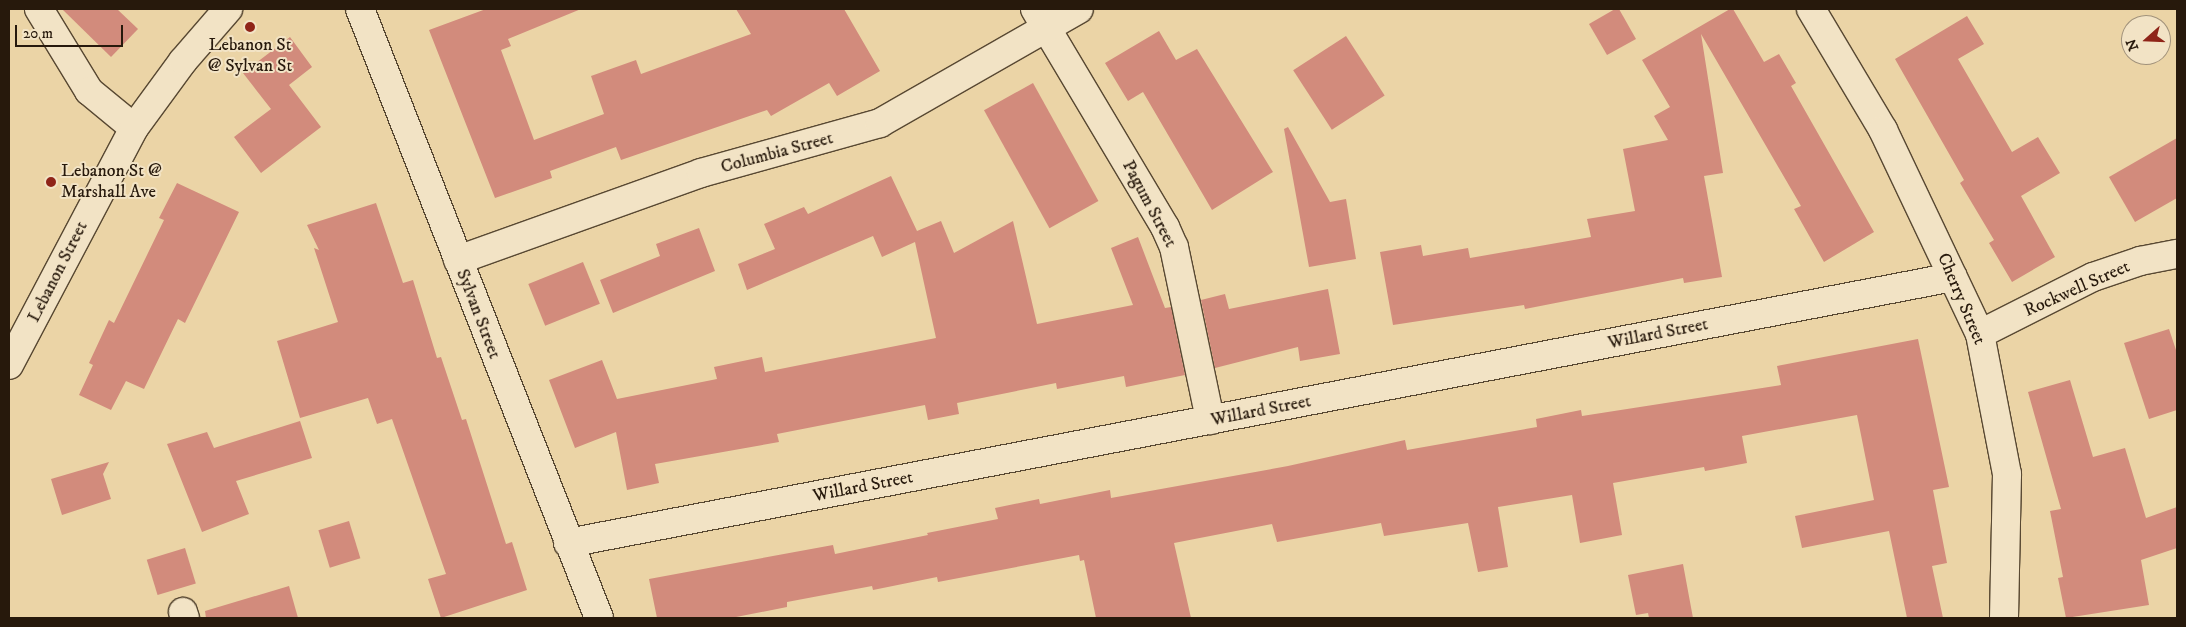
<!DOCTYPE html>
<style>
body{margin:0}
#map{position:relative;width:2186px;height:627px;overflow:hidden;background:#ebd4a6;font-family:"IM FELL DW Pica",serif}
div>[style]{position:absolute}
.building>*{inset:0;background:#d28b7c;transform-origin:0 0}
.roads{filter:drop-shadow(1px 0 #584832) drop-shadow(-1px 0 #584832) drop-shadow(0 1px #584832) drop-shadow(0 -1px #584832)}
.minor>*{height:28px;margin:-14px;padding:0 14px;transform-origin:14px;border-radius:14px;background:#f2e3c5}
.tertiary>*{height:28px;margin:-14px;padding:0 14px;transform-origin:14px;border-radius:14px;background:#f2e3c5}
.secondary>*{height:28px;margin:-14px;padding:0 14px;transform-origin:14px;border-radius:14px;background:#f2e3c5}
.dots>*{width:14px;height:14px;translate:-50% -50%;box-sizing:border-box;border:2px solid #f2e3c5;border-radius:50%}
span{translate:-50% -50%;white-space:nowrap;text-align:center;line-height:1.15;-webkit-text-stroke:4px #f2e3c5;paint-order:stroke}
.poi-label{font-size:18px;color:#27190c}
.left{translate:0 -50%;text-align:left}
.street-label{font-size:18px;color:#27190c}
.frame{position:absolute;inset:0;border:10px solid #27190c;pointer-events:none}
.north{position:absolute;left:2121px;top:15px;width:50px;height:50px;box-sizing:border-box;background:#f2e3c5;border:1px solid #a1927b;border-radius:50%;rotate:250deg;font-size:14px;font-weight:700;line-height:20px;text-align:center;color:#27190c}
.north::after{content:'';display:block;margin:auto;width:18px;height:22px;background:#8f2418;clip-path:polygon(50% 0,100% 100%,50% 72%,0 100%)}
.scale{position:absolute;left:15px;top:25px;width:108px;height:22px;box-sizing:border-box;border:2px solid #27190c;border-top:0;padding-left:6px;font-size:15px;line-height:18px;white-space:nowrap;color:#27190c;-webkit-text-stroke:4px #f2e3c5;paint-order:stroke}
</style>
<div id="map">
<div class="building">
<div style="clip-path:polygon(62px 9px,117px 9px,138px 29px,111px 57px)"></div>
<div style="clip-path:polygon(486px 9px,581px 9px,508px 39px,511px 46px,501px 50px,534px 140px,604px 114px,591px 76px,636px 60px,641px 74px,751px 34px,736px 9px,844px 9px,880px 71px,837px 96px,829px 83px,771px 116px,767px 110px,621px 160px,616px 147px,550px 171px,552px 178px,495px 198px,429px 30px)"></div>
<div style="clip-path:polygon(1615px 9px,1619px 9px,1636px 39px,1607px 55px,1589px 24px)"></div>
<div style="clip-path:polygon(1730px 9px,1733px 9px,1764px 62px,1779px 54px,1796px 83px,1791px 86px,1874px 232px,1824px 262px,1794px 209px,1801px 206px,1701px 34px,1723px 173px,1704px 176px,1722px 277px,1684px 283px,1683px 278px,1525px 309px,1524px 305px,1393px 325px,1380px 252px,1421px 245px,1423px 256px,1468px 248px,1470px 258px,1591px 237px,1587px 219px,1635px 211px,1623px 149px,1668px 140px,1654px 116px,1670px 107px,1642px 60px)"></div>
<div style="clip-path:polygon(1967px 16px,1984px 44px,1958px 59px,2012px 152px,2038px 137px,2060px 173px,2021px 196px,2055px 257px,2012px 282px,1989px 243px,1994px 240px,1960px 183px,1964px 180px,1895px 59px)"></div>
<div style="clip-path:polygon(1159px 31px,1176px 60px,1197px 49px,1273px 172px,1212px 210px,1143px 92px,1128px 101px,1105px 63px)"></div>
<div style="left:1346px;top:36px;width:71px;height:63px;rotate:57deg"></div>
<div style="clip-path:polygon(290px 37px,312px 67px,289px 85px,321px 127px,261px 173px,234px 137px,271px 109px,243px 73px)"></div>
<div style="left:1033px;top:83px;width:135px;height:56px;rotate:61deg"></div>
<div style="clip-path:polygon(1288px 127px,1330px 202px,1346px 199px,1356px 259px,1309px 267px,1284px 129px)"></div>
<div style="clip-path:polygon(2177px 138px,2177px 198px,2135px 222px,2109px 177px)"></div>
<div style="clip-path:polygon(891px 176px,917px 231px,941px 221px,954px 253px,1013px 221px,1037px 324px,1133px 305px,1111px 248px,1138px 237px,1165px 308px,1171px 307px,1185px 375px,1126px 387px,1124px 376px,1057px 389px,1056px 383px,957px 403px,959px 414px,928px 420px,925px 405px,777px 434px,779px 442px,655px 464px,659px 483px,627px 490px,616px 432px,575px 448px,549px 380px,602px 360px,617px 399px,717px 379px,714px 367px,762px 357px,765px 372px,936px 338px,915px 242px,882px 257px,873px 236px,747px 290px,738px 264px,775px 249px,764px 224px,804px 207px,808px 214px)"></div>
<div style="clip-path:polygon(177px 183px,239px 212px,185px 323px,178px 319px,144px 389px,126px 381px,111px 410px,79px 395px,93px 365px,89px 363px,109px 320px,114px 323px,164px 220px,159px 218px)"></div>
<div style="clip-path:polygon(376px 203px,403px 283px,413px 280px,437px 358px,441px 357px,462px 420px,466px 419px,506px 544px,512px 542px,527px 590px,441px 618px,428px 579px,446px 574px,392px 419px,377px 424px,368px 398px,300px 418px,277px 341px,338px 322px,314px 248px,319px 250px,307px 225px)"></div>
<div style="clip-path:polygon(699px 228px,715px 271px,613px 313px,600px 280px,660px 256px,656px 244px)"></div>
<div style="left:583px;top:262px;width:45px;height:59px;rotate:68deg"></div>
<div style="clip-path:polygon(1328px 289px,1340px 354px,1300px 361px,1298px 347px,1215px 368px,1201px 300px,1225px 294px,1229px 309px)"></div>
<div style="clip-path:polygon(2169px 329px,2177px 353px,2177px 410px,2149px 419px,2124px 343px)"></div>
<div style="clip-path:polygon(1918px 339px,1949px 487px,1933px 490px,1947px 563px,1932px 566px,1943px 618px,1907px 618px,1889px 531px,1802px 548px,1795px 516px,1874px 500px,1857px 415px,1742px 436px,1747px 463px,1705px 471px,1704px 467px,1613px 483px,1622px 535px,1580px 543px,1572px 495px,1498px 507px,1508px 567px,1478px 572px,1468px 523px,1384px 536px,1381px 523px,1277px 542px,1272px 524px,1174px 543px,1191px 618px,1096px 618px,1084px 560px,1080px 561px,1079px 555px,938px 582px,937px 577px,873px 590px,872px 586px,787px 602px,787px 607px,731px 618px,657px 618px,649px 579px,833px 545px,835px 554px,928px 535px,927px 533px,998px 519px,995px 508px,1039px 499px,1040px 504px,1110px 490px,1111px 498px,1288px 466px,1405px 440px,1407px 450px,1537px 427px,1536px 419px,1581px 410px,1582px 416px,1781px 385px,1777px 366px)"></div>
<div style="clip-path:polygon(2070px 380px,2093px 457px,2125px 448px,2146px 518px,2177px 507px,2177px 548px,2141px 560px,2149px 605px,2066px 618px,2058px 578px,2063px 577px,2050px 511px,2061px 509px,2028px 392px)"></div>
<div style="clip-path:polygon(300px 421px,312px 458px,236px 481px,249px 514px,202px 532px,167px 444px,207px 432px,214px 448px)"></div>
<div style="clip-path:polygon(109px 462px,103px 474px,111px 499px,62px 515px,51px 479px)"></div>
<div style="left:349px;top:521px;width:39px;height:32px;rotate:73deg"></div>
<div style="left:185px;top:548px;width:37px;height:40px;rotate:73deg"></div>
<div style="clip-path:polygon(1683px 564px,1693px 618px,1649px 618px,1648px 613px,1636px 615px,1628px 575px)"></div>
<div style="clip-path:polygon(289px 586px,298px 618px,206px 618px,205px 611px)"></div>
</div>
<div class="roads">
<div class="minor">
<div style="left:39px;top:9px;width:96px;rotate:58.6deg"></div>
<div style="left:89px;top:91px;width:58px;rotate:39.4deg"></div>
<div style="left:1035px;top:9px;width:254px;rotate:59.2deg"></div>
<div style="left:1165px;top:227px;width:22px;rotate:66deg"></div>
<div style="left:1174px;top:247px;width:177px;rotate:78.2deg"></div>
<div style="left:1811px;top:9px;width:141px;rotate:59.2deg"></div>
<div style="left:1883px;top:130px;width:226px;rotate:64.6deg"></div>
<div style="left:1980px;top:334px;width:143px;rotate:79.1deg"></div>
<div style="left:2007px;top:474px;width:144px;rotate:91.2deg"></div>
<div style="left:458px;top:260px;width:258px;rotate:-19.7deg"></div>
<div style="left:701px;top:173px;width:186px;rotate:-15.6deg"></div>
<div style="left:880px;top:123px;width:229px;rotate:-29.8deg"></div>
<div style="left:1980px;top:334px;width:127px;rotate:-26.8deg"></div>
<div style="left:2093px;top:277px;width:50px;rotate:-18.8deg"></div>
<div style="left:2140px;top:261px;width:38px;rotate:-11deg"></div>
<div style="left:568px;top:543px;width:1410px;rotate:-10.87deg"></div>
<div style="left:183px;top:612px;width:6px;rotate:72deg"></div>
</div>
<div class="tertiary">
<div style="left:360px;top:9px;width:654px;rotate:68.57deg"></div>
</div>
<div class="secondary">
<div style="left:9px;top:365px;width:268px;rotate:-62.2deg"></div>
<div style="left:134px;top:128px;width:83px;rotate:-53.8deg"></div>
<div style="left:183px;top:61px;width:69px;rotate:-49.1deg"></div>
</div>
</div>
<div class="dots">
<div style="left:250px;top:27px;background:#8f2418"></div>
<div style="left:51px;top:182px;background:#8f2418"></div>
</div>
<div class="poi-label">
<span style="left:250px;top:56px">Lebanon St<br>@ Sylvan St</span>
<span class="left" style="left:61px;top:182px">Lebanon St @<br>Marshall Ave</span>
</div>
<div class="street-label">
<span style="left:777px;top:153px;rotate:-15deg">Columbia Street</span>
<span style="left:1149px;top:204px;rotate:62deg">Pagum Street</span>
<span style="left:58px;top:272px;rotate:-63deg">Lebanon Street</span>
<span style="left:2077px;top:289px;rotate:-24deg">Rockwell Street</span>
<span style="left:1961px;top:299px;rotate:67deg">Cherry Street</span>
<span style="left:478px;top:314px;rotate:69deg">Sylvan Street</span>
<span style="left:1658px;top:334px;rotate:-11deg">Willard Street</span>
<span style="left:1261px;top:411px;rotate:-11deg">Willard Street</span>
<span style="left:863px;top:487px;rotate:-11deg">Willard Street</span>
</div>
<div class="frame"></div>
<div class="north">N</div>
<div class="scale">20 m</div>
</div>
